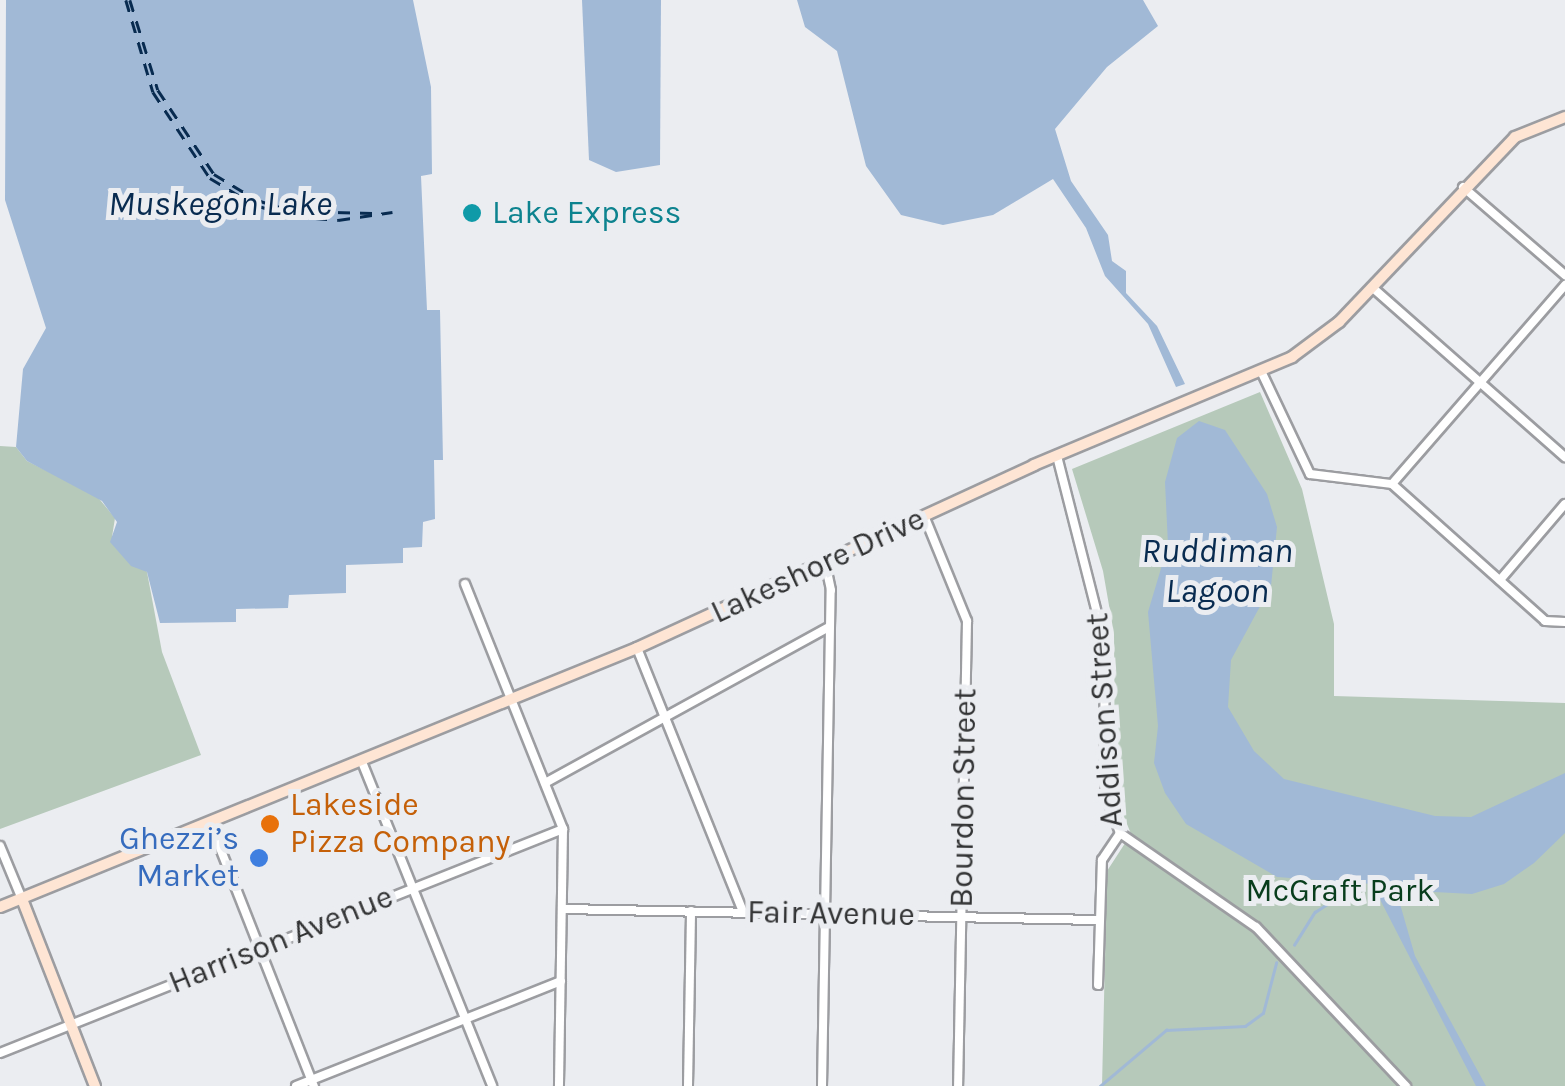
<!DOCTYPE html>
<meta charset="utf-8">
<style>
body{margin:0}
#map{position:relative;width:1565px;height:1086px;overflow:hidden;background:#ebedf1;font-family:Karla,sans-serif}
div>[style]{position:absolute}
.green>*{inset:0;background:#b6c9ba}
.water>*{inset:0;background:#a1b9d6}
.stream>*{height:2.5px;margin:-1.25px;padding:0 1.25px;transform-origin:1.25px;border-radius:1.25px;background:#a1b9d6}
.ferry>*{height:2.5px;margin-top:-1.25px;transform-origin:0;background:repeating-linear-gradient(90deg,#082b50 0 12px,transparent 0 22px)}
.roads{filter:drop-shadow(2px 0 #9c9da1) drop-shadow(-2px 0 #9c9da1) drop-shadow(0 2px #9c9da1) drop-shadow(0 -2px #9c9da1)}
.street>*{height:8px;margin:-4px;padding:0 4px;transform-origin:4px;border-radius:4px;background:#fff}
.secondary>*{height:10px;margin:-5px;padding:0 5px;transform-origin:5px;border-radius:5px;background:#fee5d4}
.dots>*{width:28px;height:28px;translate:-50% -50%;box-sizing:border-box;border:5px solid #ebedf1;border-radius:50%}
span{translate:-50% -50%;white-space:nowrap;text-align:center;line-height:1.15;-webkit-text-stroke:10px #ebedf1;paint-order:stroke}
.culture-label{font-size:32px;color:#0d838f}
.left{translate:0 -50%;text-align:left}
.street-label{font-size:32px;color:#323334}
.food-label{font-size:32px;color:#c56008}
.shop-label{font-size:32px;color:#366cbe}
.right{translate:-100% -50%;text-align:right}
.park-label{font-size:32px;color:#083d1c}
.water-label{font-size:35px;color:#082b50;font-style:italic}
</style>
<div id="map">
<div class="green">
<div style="clip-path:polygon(1260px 392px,1302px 489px,1334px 624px,1334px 696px,1565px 703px,1565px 1086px,1102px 1086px,1107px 871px,1131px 834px,1115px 794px,1114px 634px,1103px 571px,1072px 469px)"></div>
<div style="clip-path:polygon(0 446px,16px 447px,27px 461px,96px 495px,115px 518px,112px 537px,147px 572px,162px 652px,201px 755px,0 829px)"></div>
</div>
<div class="water">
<div style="clip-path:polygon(6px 0,413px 0,431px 87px,432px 174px,421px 176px,427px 310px,440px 310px,443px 460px,434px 460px,435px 519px,423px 522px,422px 547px,403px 548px,403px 563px,346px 565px,346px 593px,289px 595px,288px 608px,236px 609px,236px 622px,160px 623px,147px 572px,131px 566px,110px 542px,117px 522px,102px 501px,27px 461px,16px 447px,23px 369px,46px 328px,5px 200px)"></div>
<div style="clip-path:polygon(582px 0,661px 0,660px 165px,616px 172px,589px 160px)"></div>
<div style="clip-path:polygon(797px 0,1143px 0,1158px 26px,1107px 67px,1055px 129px,1071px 181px,1108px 235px,1112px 261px,1126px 271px,1126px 293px,1157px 326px,1185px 384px,1176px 387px,1148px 324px,1105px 276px,1086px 228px,1053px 179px,993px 215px,943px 225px,901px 215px,866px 166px,837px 51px,805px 27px)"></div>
<div style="clip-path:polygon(1199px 421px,1225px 430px,1267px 494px,1277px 527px,1271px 586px,1231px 660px,1228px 707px,1254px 751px,1284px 779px,1435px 816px,1471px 817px,1565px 773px,1565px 833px,1534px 863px,1504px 884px,1472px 894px,1396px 890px,1415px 956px,1486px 1086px,1476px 1086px,1372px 884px,1277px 877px,1186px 824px,1165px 793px,1154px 763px,1158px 726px,1148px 612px,1168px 545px,1165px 482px,1177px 438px)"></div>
</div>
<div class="stream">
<div style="left:1294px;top:945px;width:39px;rotate:-58deg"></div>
<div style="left:1315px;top:912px;width:30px;rotate:-33deg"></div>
<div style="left:1340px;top:896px;width:21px;rotate:-76deg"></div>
<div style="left:1100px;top:1086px;width:87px;rotate:-40.3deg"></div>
<div style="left:1166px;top:1030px;width:79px;rotate:-2.9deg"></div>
<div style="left:1245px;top:1026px;width:22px;rotate:-36deg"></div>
<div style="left:1263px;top:1013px;width:52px;rotate:-75.4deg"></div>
</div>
<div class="ferry">
<div style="left:126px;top:0;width:96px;rotate:73.6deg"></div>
<div style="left:153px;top:92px;width:103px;rotate:56.5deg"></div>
<div style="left:210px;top:178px;width:52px;rotate:31deg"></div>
<div style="left:255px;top:205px;width:40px;rotate:16deg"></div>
<div style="left:293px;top:216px;width:45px;rotate:5.1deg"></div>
<div style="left:338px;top:220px;width:55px;rotate:-8.4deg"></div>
<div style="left:130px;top:0;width:94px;rotate:72.7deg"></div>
<div style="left:158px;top:90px;width:101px;rotate:56.3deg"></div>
<div style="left:214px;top:174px;width:50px;rotate:31.2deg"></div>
<div style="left:257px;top:200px;width:39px;rotate:17deg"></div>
<div style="left:294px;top:211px;width:79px;rotate:1.5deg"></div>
</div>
<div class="roads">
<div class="street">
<div style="left:1463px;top:187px;width:135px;rotate:40.8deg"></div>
<div style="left:1373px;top:288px;width:256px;rotate:41.4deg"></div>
<div style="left:1261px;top:371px;width:114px;rotate:64.6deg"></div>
<div style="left:1310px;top:474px;width:83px;rotate:7deg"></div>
<div style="left:1392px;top:484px;width:264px;rotate:-49deg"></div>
<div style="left:1057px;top:456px;width:190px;rotate:75.7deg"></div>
<div style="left:1104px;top:640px;width:153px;rotate:89.6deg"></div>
<div style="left:1105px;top:793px;width:43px;rotate:69.4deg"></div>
<div style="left:1120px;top:833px;width:165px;rotate:34.7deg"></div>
<div style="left:1256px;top:927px;width:219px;rotate:46.7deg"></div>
<div style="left:1392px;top:484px;width:205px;rotate:41.8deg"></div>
<div style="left:1545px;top:621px;width:20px;rotate:3deg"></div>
<div style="left:925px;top:518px;width:111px;rotate:67.8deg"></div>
<div style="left:967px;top:621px;width:465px;rotate:91.1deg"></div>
<div style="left:1500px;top:580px;width:100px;rotate:-49.5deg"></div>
<div style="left:465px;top:584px;width:264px;rotate:68.2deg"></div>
<div style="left:563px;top:829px;width:257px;rotate:90.9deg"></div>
<div style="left:637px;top:648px;width:284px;rotate:68.1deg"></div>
<div style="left:362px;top:762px;width:349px;rotate:68.1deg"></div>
<div style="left:545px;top:783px;width:325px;rotate:-28.8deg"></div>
<div style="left:211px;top:825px;width:281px;rotate:68.5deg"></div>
<div style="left:0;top:846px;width:57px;rotate:67.5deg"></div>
<div style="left:563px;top:909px;width:536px;rotate:1.18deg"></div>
<div style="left:1098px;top:985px;width:125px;rotate:-88.2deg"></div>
<div style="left:1102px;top:860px;width:32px;rotate:-56deg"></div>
<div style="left:0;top:1053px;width:606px;rotate:-21.7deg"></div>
<div style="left:296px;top:1086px;width:285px;rotate:-21.6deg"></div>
<div style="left:688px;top:1086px;width:175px;rotate:-89deg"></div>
<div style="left:822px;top:1086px;width:496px;rotate:-89deg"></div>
<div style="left:831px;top:590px;width:25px;rotate:-102deg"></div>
</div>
<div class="secondary">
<div style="left:22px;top:899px;width:201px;rotate:68.7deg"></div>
<div style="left:0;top:907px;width:688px;rotate:-22.13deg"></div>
<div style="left:637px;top:648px;width:437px;rotate:-24.7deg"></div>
<div style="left:1034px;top:465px;width:280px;rotate:-22.7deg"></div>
<div style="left:1292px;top:357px;width:59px;rotate:-36.7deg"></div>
<div style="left:1339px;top:322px;width:255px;rotate:-46.4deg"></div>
<div style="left:1515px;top:137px;width:54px;rotate:-21.8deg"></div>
</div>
</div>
<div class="dots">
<div style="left:472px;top:213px;background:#0f9aa8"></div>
<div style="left:270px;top:824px;background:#e8710a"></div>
<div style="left:259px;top:858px;background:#3f7fe0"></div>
</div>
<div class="culture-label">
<span class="left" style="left:492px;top:213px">Lake Express</span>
</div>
<div class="street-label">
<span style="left:818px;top:566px;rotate:-25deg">Lakeshore Drive</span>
<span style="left:1105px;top:720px;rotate:-94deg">Addison Street</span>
<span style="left:964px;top:798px;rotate:-89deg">Bourdon Street</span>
<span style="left:831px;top:914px;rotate:1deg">Fair Avenue</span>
<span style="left:281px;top:940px;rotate:-22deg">Harrison Avenue</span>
</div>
<div class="food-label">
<span class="left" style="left:290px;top:824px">Lakeside<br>Pizza Company</span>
</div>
<div class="shop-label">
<span class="right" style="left:239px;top:858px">Ghezzi’s<br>Market</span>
</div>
<div class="park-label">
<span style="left:1340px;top:891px">McGraft Park</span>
</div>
<div class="water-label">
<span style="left:220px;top:204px">Muskegon Lake</span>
<span style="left:1217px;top:571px">Ruddiman<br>Lagoon</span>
</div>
</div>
